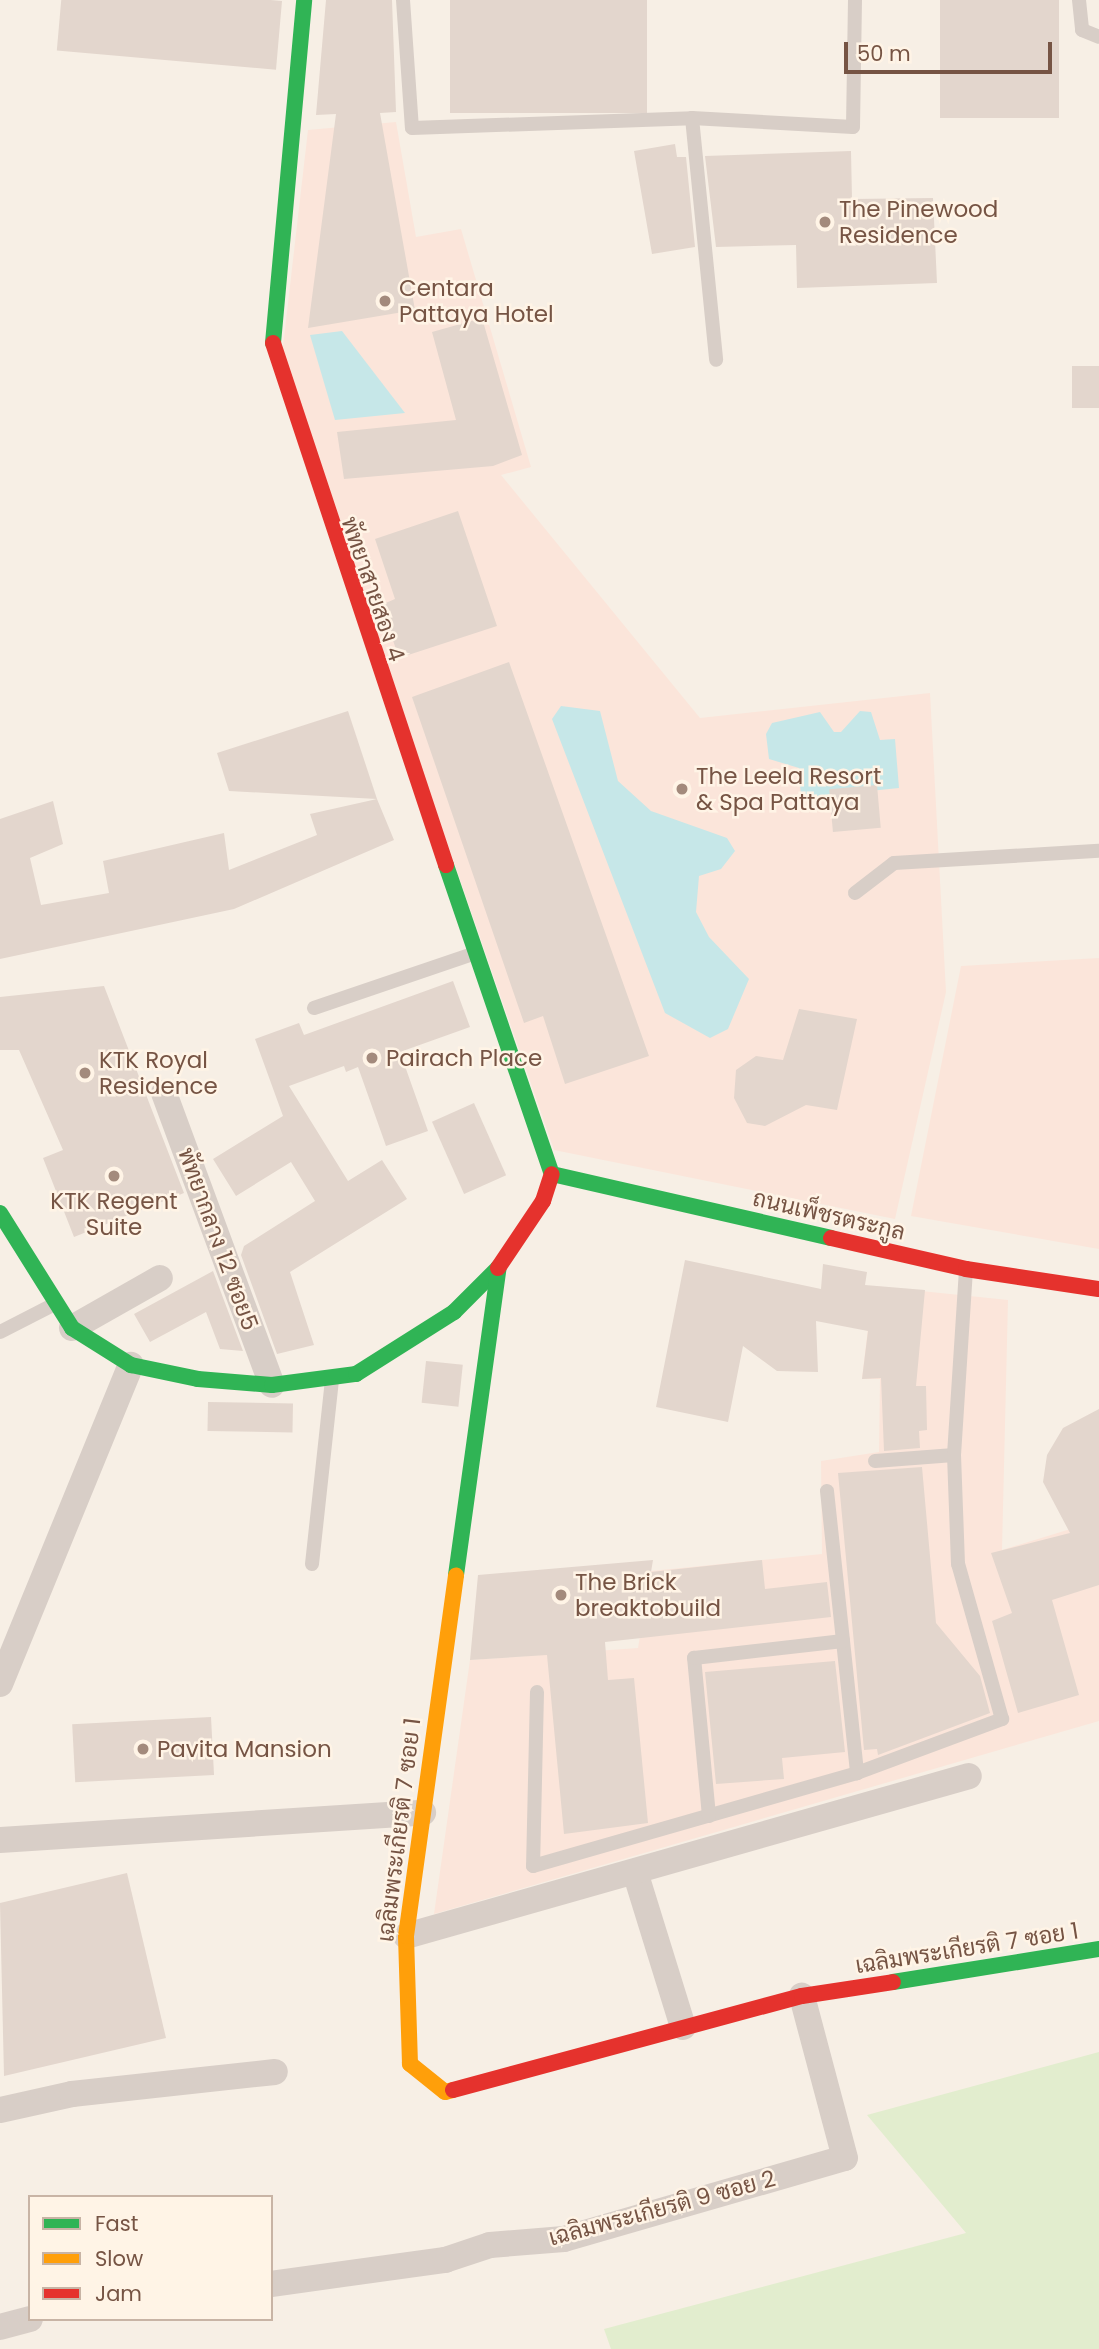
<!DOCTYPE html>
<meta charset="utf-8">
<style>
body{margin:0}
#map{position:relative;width:1099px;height:2349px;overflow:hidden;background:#f7efe5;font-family:Poppins,Sarabun,sans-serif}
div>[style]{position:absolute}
.commercial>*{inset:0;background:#fbe5da}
.green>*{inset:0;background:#e2edce}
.water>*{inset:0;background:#c6e7e8}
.building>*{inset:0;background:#e3d6cd;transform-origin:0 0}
.lane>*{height:14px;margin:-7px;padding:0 7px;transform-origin:7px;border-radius:7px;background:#d8cec7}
.street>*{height:26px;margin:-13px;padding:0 13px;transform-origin:13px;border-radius:13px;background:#d8cec7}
.fast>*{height:16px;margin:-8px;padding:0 8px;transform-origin:8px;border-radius:8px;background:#30b455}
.slow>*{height:16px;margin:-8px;padding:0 8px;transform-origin:8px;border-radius:8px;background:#ff9f0a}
.jam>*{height:16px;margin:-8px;padding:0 8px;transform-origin:8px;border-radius:8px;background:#e5322d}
.dots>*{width:19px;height:19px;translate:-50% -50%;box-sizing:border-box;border:4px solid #fff4e6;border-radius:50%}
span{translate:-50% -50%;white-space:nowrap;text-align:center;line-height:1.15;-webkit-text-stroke:5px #fff4e6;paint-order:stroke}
.poi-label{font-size:23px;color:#765444}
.left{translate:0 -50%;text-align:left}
.street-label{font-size:23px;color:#765444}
.legend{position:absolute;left:28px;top:2195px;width:245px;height:126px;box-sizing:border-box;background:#fff4e6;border:2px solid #c8b4a5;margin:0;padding:9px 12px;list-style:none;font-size:21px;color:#765444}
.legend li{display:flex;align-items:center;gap:14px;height:35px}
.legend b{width:35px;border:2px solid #c8b4a5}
.scale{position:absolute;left:844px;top:42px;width:208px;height:32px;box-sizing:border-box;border:4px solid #765444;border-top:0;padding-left:9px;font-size:21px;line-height:24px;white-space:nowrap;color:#765444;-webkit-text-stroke:5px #fff4e6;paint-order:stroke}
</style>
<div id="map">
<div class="commercial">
<div style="clip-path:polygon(396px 122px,416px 237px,461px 229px,531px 467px,501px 475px,700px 718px,930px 693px,946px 992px,895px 1219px,554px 1150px,281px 364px,308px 130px)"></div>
<div style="clip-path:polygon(1099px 958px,1099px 1249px,911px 1216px,961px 966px)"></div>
<div style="clip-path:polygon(873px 1286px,1008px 1300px,1002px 1550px,1077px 1527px,1099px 1529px,1099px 1721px,434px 1914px,470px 1660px,638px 1648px,651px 1571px,822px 1554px,821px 1461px,879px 1452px,880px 1379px,862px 1379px)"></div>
</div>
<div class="green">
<div style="clip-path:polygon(1099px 2052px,1099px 2349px,611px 2349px,604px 2329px,966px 2233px,867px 2115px)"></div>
</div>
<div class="water">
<div style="clip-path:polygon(342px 331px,405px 413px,335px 420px,310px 335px)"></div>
<div style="clip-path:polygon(561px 706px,600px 711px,618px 781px,651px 811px,727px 838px,735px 851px,721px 869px,699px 876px,696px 912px,709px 937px,749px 979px,728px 1029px,710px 1038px,665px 1013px,552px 719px)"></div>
<div style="clip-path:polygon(860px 711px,871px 712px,880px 740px,895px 739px,899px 788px,801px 798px,799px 768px,769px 759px,766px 734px,772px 723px,820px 712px,834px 732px,841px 732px)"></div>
</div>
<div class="building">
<div style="clip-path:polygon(326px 0,392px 0,396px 112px,380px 113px,415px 310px,308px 328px,336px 114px,316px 115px)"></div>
<div style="left:450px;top:0;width:197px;height:113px"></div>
<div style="left:940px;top:0;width:119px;height:118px"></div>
<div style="left:282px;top:1px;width:69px;height:220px;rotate:95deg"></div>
<div style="clip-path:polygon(675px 144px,677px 157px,686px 157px,695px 247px,652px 254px,634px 151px)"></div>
<div style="clip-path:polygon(851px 151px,852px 199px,933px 198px,937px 283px,797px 288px,796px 245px,716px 247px,705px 156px)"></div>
<div style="clip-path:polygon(482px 318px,522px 455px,493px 466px,344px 479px,337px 432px,456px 420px,432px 332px)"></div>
<div style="left:1099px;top:366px;width:42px;height:27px;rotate:90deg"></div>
<div style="clip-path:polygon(458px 511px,497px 626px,399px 658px,381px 605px,395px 599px,375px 539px)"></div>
<div style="clip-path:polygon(509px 662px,649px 1056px,565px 1084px,543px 1016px,524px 1023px,412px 697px)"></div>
<div style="clip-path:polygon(348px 711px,377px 799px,229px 791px,217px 753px)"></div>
<div style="left:877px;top:785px;width:43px;height:48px;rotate:85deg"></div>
<div style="clip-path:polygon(377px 799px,394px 840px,234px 909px,0 959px,0 819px,53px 801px,63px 844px,30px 858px,41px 905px,109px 893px,103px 861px,224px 833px,229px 870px,317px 835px,310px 814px)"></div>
<div style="clip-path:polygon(453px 981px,470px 1027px,400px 1052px,428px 1131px,386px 1146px,358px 1067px,346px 1072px,344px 1066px,289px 1086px,348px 1181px,382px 1160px,407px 1199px,290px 1272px,314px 1345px,277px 1354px,241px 1255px,244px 1246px,315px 1201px,291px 1162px,236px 1196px,213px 1159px,283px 1116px,255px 1039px,299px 1023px,304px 1035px)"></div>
<div style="clip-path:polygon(104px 986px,184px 1193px,74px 1237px,43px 1158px,63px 1150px,19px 1050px,0 1050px,0 997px)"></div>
<div style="clip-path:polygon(799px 1009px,857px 1019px,837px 1110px,806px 1105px,765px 1126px,747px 1123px,734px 1098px,736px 1070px,756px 1056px,783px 1060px)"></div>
<div style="left:474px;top:1103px;width:79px;height:46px;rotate:66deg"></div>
<div style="clip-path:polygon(685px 1260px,821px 1289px,823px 1264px,867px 1272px,865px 1285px,925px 1290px,916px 1386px,926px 1386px,927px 1430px,919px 1431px,920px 1448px,884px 1451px,881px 1378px,862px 1379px,868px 1331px,816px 1321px,818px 1372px,777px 1371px,743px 1346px,728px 1422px,656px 1407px)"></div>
<div style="clip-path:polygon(213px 1271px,243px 1351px,220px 1349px,206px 1312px,150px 1342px,134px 1314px)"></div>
<div style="left:426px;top:1361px;width:37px;height:42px;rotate:6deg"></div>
<div style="left:208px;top:1402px;width:85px;height:29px;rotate:1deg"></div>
<div style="clip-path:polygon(1099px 1409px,1099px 1585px,1052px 1600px,1079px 1695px,1018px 1713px,992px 1621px,1012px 1613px,991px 1553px,1070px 1533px,1043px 1482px,1047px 1455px,1063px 1428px)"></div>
<div style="clip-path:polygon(922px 1467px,936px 1623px,980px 1676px,990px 1713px,878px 1755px,877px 1749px,864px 1750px,838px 1473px)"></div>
<div style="clip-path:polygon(653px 1560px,651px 1572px,762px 1560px,765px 1589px,827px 1582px,831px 1617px,605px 1642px,608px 1680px,634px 1678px,648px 1823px,564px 1834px,547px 1655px,470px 1660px,478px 1575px)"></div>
<div style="clip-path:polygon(835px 1661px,845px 1752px,782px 1758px,784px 1779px,716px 1784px,705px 1672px)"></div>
<div style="left:211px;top:1717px;width:58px;height:139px;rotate:87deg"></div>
<div style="clip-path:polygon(127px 1873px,166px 2038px,4px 2076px,0 1903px)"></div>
</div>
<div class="lane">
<div style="left:403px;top:0;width:128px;rotate:86deg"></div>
<div style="left:412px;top:128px;width:280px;rotate:-2deg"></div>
<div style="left:692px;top:118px;width:161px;rotate:3.2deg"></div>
<div style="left:853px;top:127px;width:127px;rotate:-89.1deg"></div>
<div style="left:1079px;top:0;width:30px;rotate:84deg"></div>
<div style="left:1082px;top:30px;width:18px;rotate:22deg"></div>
<div style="left:692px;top:118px;width:243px;rotate:84.3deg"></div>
<div style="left:855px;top:893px;width:49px;rotate:-37.6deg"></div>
<div style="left:894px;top:863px;width:205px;rotate:-3.4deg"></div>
<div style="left:314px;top:1008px;width:168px;rotate:-18.8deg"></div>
<div style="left:0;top:1332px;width:62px;rotate:-27deg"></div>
<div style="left:875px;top:1461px;width:79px;rotate:-4.3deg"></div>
<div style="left:827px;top:1491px;width:284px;rotate:83.9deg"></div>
<div style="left:312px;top:1564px;width:184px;rotate:-83.8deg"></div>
<div style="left:537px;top:1692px;width:174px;rotate:91.3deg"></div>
<div style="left:533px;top:1866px;width:337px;rotate:-16deg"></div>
<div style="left:857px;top:1773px;width:155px;rotate:-20.4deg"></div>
<div style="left:1002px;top:1719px;width:161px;rotate:-105.8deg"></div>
<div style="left:958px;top:1564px;width:109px;rotate:-92.1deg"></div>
<div style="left:954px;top:1455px;width:185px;rotate:-86.3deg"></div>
<div style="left:709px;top:1816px;width:159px;rotate:-95.4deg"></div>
<div style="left:694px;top:1658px;width:150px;rotate:-6.5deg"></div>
</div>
<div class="street">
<div style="left:164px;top:1093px;width:311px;rotate:69.7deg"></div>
<div style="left:72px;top:1328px;width:101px;rotate:-29.6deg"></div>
<div style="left:0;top:1684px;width:345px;rotate:-67.7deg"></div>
<div style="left:0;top:1840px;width:424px;rotate:-3.7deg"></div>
<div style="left:636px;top:1875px;width:159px;rotate:72.8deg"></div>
<div style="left:406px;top:1936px;width:585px;rotate:-15.86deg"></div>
<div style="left:0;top:2110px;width:74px;rotate:-12.5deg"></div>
<div style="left:72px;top:2094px;width:204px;rotate:-6.2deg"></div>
<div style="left:271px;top:2284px;width:176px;rotate:-7.9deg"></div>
<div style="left:445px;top:2260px;width:47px;rotate:-18.4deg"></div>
<div style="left:490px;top:2245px;width:74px;rotate:-4.6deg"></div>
<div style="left:564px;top:2239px;width:292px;rotate:-16.1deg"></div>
<div style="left:845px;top:2158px;width:168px;rotate:-104.9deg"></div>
<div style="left:0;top:2327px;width:31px;rotate:-15deg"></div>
</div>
<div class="fast">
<div style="left:273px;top:343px;width:344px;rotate:-84.8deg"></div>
<div style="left:446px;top:865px;width:327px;rotate:71.1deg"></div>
<div style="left:552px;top:1174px;width:286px;rotate:12.9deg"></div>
<div style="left:0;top:1213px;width:136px;rotate:57.9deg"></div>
<div style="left:72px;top:1328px;width:70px;rotate:32.1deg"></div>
<div style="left:131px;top:1365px;width:68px;rotate:11.8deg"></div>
<div style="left:198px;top:1379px;width:74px;rotate:4.6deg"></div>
<div style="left:272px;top:1385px;width:85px;rotate:-7.5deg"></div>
<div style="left:356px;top:1374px;width:116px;rotate:-32.3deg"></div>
<div style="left:454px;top:1312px;width:62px;rotate:-45deg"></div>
<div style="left:456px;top:1575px;width:311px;rotate:-82.1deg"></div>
<div style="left:893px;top:1982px;width:209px;rotate:-9.1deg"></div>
</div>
<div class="slow">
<div style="left:453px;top:2090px;width:8px;rotate:166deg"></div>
<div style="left:445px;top:2092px;width:45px;rotate:-141.3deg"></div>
<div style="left:410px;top:2064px;width:128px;rotate:-91.8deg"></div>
<div style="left:406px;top:1936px;width:364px;rotate:-82.1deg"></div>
</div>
<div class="jam">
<div style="left:273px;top:343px;width:550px;rotate:71.66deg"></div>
<div style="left:831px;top:1238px;width:139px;rotate:12.9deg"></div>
<div style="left:966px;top:1269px;width:134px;rotate:8.6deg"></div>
<div style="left:498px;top:1268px;width:81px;rotate:-56.1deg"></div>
<div style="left:543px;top:1201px;width:28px;rotate:-72deg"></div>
<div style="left:453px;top:2090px;width:361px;rotate:-15.1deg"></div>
<div style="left:802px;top:1996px;width:92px;rotate:-8.7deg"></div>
</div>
<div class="dots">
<div style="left:825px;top:222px;background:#a38a7c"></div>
<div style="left:385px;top:301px;background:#a38a7c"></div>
<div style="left:682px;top:789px;background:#a38a7c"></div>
<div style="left:372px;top:1058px;background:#a38a7c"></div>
<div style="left:85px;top:1073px;background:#a38a7c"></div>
<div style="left:114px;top:1176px;background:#a38a7c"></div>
<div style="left:561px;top:1595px;background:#a38a7c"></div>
<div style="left:143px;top:1749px;background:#a38a7c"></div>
</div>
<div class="poi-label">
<span class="left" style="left:839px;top:222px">The Pinewood<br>Residence</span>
<span class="left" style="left:399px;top:301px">Centara<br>Pattaya Hotel</span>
<span class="left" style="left:696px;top:789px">The Leela Resort<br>&amp; Spa Pattaya</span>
<span class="left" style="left:386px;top:1058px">Pairach Place</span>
<span class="left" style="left:99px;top:1073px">KTK Royal<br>Residence</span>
<span style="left:114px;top:1214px">KTK Regent<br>Suite</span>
<span class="left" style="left:575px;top:1595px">The Brick<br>breaktobuild</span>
<span class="left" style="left:157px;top:1749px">Pavita Mansion</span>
</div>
<div class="street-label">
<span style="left:373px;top:589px;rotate:71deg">พัทยาสายสอง 4</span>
<span style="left:829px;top:1215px;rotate:13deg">ถนนเพ็ชรตระกูล</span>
<span style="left:218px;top:1239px;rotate:70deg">พัทยากลาง 12 ซอย5</span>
<span style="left:399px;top:1830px;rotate:-83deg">เฉลิมพระเกียรติ 7 ซอย 1</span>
<span style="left:967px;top:1948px;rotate:-9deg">เฉลิมพระเกียรติ 7 ซอย 1</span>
<span style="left:662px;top:2208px;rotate:-15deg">เฉลิมพระเกียรติ 9 ซอย 2</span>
</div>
<ul class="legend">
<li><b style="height:9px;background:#30b455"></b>Fast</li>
<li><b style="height:9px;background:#ff9f0a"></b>Slow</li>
<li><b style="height:9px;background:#e5322d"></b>Jam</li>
</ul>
<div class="scale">50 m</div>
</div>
